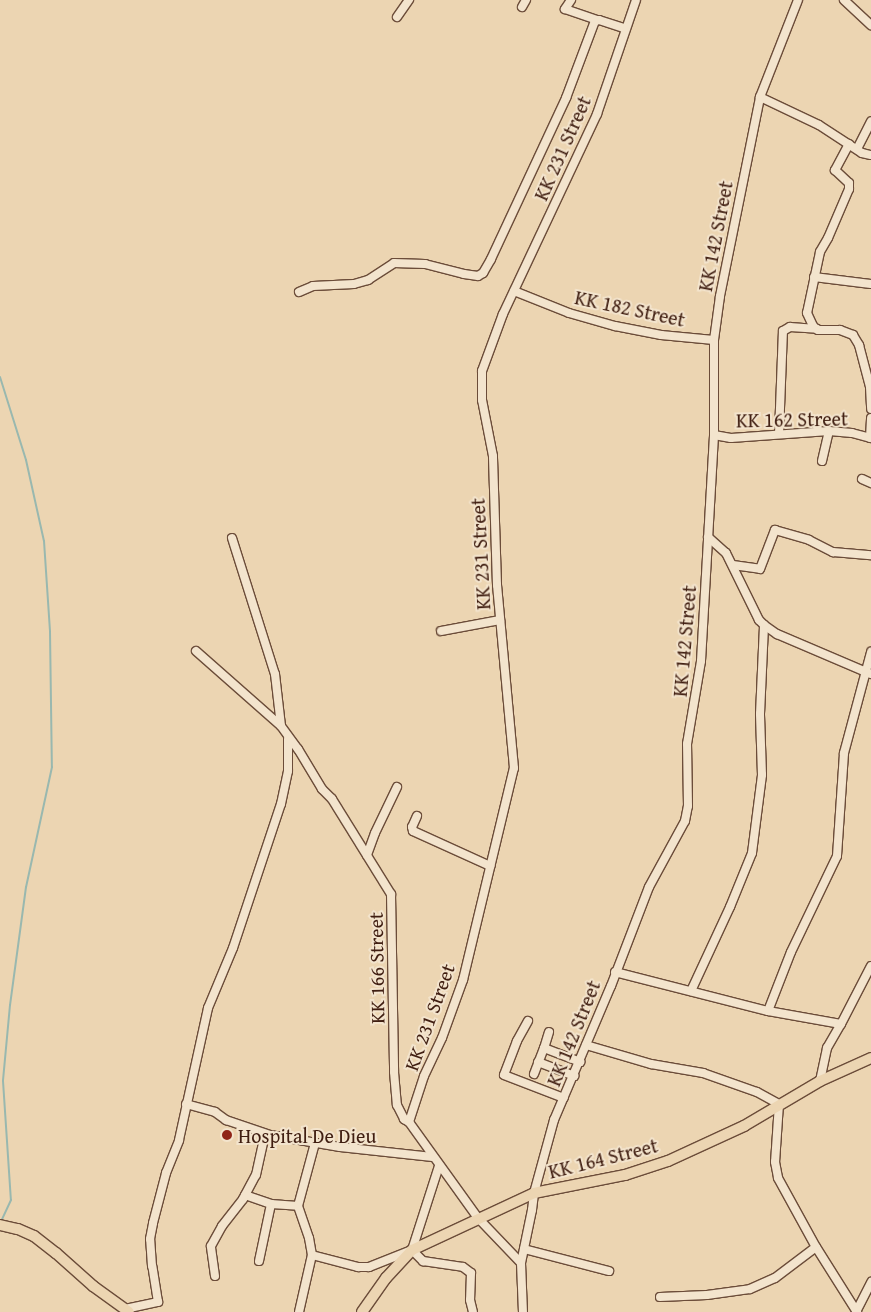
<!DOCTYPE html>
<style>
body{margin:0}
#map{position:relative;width:871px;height:1312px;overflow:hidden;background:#ecd5b2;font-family:"Gentium Book Plus",serif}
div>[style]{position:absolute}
.stream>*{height:2px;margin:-1px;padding:0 1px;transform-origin:1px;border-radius:1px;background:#99b8af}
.roads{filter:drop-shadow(1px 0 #6b4c39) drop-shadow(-1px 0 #6b4c39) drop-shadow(0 1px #6b4c39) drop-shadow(0 -1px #6b4c39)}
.minor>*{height:8px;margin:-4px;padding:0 4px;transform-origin:4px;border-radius:4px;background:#f3e4cd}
.major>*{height:10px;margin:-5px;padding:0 5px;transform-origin:5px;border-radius:5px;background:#ecd5b2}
.dots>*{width:14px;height:14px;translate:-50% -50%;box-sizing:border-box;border:2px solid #f3e4cd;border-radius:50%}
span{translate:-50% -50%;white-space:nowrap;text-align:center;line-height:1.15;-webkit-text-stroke:4px #f3e4cd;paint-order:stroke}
.street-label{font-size:20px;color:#401e11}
.poi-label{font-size:20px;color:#401e11}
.left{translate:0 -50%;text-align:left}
</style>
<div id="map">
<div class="stream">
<div style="left:0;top:377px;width:87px;rotate:72.6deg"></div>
<div style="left:26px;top:460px;width:83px;rotate:77.5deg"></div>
<div style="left:44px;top:541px;width:91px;rotate:86.2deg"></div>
<div style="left:50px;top:632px;width:135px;rotate:89.2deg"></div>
<div style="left:52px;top:767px;width:123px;rotate:102.2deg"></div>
<div style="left:26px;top:887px;width:119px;rotate:97.7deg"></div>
<div style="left:10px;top:1005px;width:76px;rotate:95.3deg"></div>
<div style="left:3px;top:1081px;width:119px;rotate:86.2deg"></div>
<div style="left:11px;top:1200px;width:23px;rotate:115deg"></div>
</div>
<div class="roads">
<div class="minor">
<div style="left:571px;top:0;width:11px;rotate:124deg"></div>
<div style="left:565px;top:9px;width:34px;rotate:19deg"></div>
<div style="left:844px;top:0;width:37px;rotate:43deg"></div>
<div style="left:522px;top:7px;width:8px;rotate:-60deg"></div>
<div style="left:397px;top:17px;width:21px;rotate:-55deg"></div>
<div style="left:760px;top:97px;width:65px;rotate:25.4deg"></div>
<div style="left:819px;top:125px;width:51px;rotate:33.1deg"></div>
<div style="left:862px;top:153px;width:9px;rotate:13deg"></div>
<div style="left:849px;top:144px;width:30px;rotate:118deg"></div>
<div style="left:835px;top:170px;width:19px;rotate:43deg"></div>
<div style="left:849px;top:183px;width:6px;rotate:90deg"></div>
<div style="left:849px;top:189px;width:53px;rotate:113.2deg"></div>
<div style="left:828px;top:238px;width:16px;rotate:120deg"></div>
<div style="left:820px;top:252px;width:62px;rotate:102deg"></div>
<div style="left:807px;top:313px;width:14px;rotate:65deg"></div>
<div style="left:813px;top:326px;width:6px;rotate:39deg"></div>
<div style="left:818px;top:330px;width:22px"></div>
<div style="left:840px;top:330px;width:14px;rotate:21deg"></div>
<div style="left:853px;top:335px;width:12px;rotate:59deg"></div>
<div style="left:859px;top:345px;width:43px;rotate:75.3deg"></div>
<div style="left:870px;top:387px;width:22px;rotate:87deg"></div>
<div style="left:857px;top:149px;width:31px;rotate:-63deg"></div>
<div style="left:814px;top:277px;width:57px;rotate:7deg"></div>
<div style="left:514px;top:291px;width:59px;rotate:21.8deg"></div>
<div style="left:569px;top:313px;width:48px;rotate:15.8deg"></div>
<div style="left:615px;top:326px;width:47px;rotate:11.1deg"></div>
<div style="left:661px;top:335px;width:53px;rotate:5.4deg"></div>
<div style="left:299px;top:292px;width:15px;rotate:-23deg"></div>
<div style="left:313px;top:286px;width:41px;rotate:-2.8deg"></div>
<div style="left:354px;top:284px;width:15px;rotate:-16deg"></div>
<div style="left:368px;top:280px;width:31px;rotate:-33deg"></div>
<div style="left:394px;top:263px;width:31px;rotate:2deg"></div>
<div style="left:425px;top:264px;width:40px;rotate:14.4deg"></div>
<div style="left:464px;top:274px;width:14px;rotate:8deg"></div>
<div style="left:478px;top:276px;width:6px;rotate:-31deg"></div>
<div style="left:483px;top:273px;width:16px;rotate:-60deg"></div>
<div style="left:491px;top:259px;width:178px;rotate:-65deg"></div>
<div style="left:566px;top:98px;width:82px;rotate:-69.4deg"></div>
<div style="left:595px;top:21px;width:4px;rotate:-14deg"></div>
<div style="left:599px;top:20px;width:28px;rotate:18deg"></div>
<div style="left:779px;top:434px;width:103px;rotate:-87.8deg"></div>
<div style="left:783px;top:331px;width:8px;rotate:-30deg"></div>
<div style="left:790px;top:327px;width:27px;rotate:4deg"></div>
<div style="left:714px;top:435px;width:17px;rotate:10deg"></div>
<div style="left:731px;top:438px;width:98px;rotate:-4.1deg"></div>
<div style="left:829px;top:431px;width:23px;rotate:5deg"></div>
<div style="left:852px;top:433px;width:20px;rotate:15deg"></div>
<div style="left:870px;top:438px;width:20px;rotate:-87deg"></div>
<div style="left:822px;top:461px;width:31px;rotate:-77deg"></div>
<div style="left:862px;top:479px;width:10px;rotate:24deg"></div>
<div style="left:708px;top:537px;width:24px;rotate:42deg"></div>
<div style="left:726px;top:553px;width:75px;rotate:63.8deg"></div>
<div style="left:759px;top:620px;width:7px;rotate:45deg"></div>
<div style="left:764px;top:625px;width:16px;rotate:35deg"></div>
<div style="left:777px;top:634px;width:102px;rotate:23.1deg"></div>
<div style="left:232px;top:538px;width:143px;rotate:72.5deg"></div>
<div style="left:275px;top:674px;width:52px;rotate:83.4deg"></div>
<div style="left:733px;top:565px;width:27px;rotate:8deg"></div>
<div style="left:760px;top:569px;width:42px;rotate:-69deg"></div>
<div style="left:775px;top:530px;width:35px;rotate:16deg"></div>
<div style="left:809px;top:540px;width:27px;rotate:27deg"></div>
<div style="left:833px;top:552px;width:38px;rotate:5deg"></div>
<div style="left:441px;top:631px;width:60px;rotate:-10.6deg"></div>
<div style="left:196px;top:651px;width:113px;rotate:41.4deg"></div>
<div style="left:281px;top:726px;width:29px;rotate:54deg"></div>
<div style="left:298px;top:749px;width:47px;rotate:59deg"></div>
<div style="left:322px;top:789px;width:14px;rotate:45deg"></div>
<div style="left:332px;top:799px;width:112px;rotate:58.2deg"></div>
<div style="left:391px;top:894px;width:178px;rotate:89deg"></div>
<div style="left:394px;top:1072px;width:33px;rotate:85deg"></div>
<div style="left:397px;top:1105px;width:16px;rotate:63deg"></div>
<div style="left:404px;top:1119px;width:6px;rotate:31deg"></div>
<div style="left:409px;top:1122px;width:118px;rotate:54.3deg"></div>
<div style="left:478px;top:1218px;width:62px;rotate:46.3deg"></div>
<div style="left:521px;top:1263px;width:49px;rotate:87.7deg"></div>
<div style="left:417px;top:816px;width:12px;rotate:114deg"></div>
<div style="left:412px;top:827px;width:4px;rotate:76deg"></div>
<div style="left:413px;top:831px;width:85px;rotate:24.4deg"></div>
<div style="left:367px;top:855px;width:23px;rotate:-70deg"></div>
<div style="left:375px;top:833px;width:51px;rotate:-64.4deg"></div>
<div style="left:615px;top:972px;width:158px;rotate:14.3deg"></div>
<div style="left:768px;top:1011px;width:74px;rotate:10.1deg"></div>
<div style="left:691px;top:991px;width:93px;rotate:-65.1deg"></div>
<div style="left:730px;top:907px;width:58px;rotate:-67.8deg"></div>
<div style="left:752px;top:853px;width:79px;rotate:-82.7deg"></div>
<div style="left:762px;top:775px;width:61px;rotate:-91.9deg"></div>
<div style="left:760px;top:714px;width:89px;rotate:-87.4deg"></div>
<div style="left:768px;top:1011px;width:63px;rotate:-68.7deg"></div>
<div style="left:791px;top:952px;width:106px;rotate:-64.4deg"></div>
<div style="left:837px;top:856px;width:103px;rotate:-86.1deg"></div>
<div style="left:844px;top:753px;width:105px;rotate:-75deg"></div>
<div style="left:528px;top:1021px;width:23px;rotate:119deg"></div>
<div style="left:517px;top:1041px;width:36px;rotate:111deg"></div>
<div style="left:504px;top:1075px;width:64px;rotate:21deg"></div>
<div style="left:549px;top:1032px;width:17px;rotate:107deg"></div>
<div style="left:544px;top:1048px;width:39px;rotate:21deg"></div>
<div style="left:586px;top:1045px;width:68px;rotate:16.3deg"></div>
<div style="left:651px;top:1064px;width:53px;rotate:9.8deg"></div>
<div style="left:703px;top:1073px;width:57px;rotate:19.4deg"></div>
<div style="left:757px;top:1092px;width:25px;rotate:29deg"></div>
<div style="left:779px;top:1104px;width:58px;rotate:93.9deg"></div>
<div style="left:775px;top:1162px;width:16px;rotate:79deg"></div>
<div style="left:778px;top:1178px;width:79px;rotate:61.2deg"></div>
<div style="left:816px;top:1247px;width:77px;rotate:57.8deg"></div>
<div style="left:538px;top:1062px;width:39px;rotate:21deg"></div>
<div style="left:534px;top:1074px;width:28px;rotate:-69deg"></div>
<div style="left:820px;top:1081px;width:34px;rotate:-78deg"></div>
<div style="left:827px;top:1048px;width:28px;rotate:-60deg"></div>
<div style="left:841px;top:1024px;width:65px;rotate:-62.7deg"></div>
<div style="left:186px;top:1104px;width:30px;rotate:15deg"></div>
<div style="left:215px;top:1112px;width:14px;rotate:36deg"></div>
<div style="left:226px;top:1120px;width:46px;rotate:18.8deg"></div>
<div style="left:270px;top:1135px;width:71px;rotate:9.7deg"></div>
<div style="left:340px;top:1147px;width:93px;rotate:6.2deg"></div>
<div style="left:409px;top:1122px;width:48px;rotate:-71.9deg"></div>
<div style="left:424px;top:1076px;width:42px;rotate:-64.7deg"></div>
<div style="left:442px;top:1038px;width:62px;rotate:-70.1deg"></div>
<div style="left:463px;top:980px;width:218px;rotate:-76.5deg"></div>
<div style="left:514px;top:768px;width:184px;rotate:-95.3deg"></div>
<div style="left:497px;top:585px;width:129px;rotate:-91.8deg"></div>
<div style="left:493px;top:456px;width:57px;rotate:-101.1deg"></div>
<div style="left:482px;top:400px;width:29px;rotate:-90deg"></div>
<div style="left:482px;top:371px;width:61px;rotate:-69.8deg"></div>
<div style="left:503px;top:314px;width:221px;rotate:-64.8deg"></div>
<div style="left:597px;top:114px;width:120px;rotate:-71.1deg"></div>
<div style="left:245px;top:1195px;width:28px;rotate:19deg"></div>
<div style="left:524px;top:1249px;width:88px;rotate:14.5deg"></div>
<div style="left:412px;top:1250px;width:16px;rotate:45deg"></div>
<div style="left:423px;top:1261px;width:40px;rotate:8.5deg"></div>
<div style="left:463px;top:1267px;width:10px;rotate:37deg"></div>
<div style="left:471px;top:1273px;width:27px;rotate:92deg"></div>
<div style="left:470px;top:1300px;width:12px;rotate:76deg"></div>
<div style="left:312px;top:1255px;width:48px;rotate:14.6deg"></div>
<div style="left:358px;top:1267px;width:11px"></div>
<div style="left:369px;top:1267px;width:46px;rotate:-21.6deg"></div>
<div style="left:412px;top:1250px;width:88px;rotate:-72.2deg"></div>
<div style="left:259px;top:1261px;width:58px;rotate:-78.1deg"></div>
<div style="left:271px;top:1204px;width:27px;rotate:4deg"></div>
<div style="left:521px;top:1263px;width:54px;rotate:-78.3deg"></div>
<div style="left:532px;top:1210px;width:17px;rotate:-83deg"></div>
<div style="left:534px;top:1193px;width:76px;rotate:-74.7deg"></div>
<div style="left:554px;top:1120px;width:146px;rotate:-67deg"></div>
<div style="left:611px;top:986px;width:106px;rotate:-69deg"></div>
<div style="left:649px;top:887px;width:75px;rotate:-61.4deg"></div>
<div style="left:685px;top:821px;width:15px;rotate:-79deg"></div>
<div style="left:688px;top:806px;width:62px;rotate:-90.9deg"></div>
<div style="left:687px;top:744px;width:84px;rotate:-80.4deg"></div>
<div style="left:701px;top:661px;width:226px;rotate:-86.7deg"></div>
<div style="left:714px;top:435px;width:95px;rotate:-90deg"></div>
<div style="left:714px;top:340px;width:44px;rotate:-82.2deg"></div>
<div style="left:720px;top:296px;width:203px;rotate:-78.6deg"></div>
<div style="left:760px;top:97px;width:104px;rotate:-68.6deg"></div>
<div style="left:215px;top:1276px;width:30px;rotate:-98deg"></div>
<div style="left:211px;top:1246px;width:23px;rotate:-61deg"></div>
<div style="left:222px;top:1226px;width:34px;rotate:-52deg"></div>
<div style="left:243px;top:1199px;width:27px;rotate:-62deg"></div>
<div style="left:256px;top:1175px;width:42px;rotate:-77.6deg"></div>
<div style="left:660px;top:1297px;width:47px;rotate:-2.4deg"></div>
<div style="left:707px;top:1295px;width:43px;rotate:-7.9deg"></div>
<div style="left:750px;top:1289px;width:27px;rotate:-24deg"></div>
<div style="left:775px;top:1278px;width:51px;rotate:-37.1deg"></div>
<div style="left:125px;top:1309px;width:34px;rotate:-12deg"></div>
<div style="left:158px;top:1302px;width:36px;rotate:-99deg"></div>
<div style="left:152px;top:1266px;width:27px;rotate:-94deg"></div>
<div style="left:150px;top:1239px;width:16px;rotate:-79deg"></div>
<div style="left:153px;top:1223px;width:52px;rotate:-75.4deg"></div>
<div style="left:166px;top:1173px;width:35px;rotate:-68deg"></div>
<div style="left:179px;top:1140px;width:135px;rotate:-77.6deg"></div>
<div style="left:208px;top:1008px;width:65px;rotate:-67.4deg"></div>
<div style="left:233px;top:948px;width:152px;rotate:-71.6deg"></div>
<div style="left:281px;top:804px;width:34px;rotate:-78deg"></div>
<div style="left:288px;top:771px;width:32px;rotate:-90deg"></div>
<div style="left:299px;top:1312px;width:58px;rotate:-77.2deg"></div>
<div style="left:312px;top:1255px;width:17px;rotate:-100deg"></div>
<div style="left:309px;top:1238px;width:34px;rotate:-109deg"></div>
<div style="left:298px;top:1206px;width:65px;rotate:-74.9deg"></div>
<div style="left:856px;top:1312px;width:34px;rotate:-63deg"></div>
</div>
<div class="major">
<div style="left:0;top:1225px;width:18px;rotate:13deg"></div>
<div style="left:18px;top:1229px;width:17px;rotate:24deg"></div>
<div style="left:34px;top:1236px;width:28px;rotate:38deg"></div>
<div style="left:56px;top:1253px;width:50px;rotate:41.7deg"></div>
<div style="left:93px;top:1286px;width:44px;rotate:35.8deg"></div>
<div style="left:362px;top:1312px;width:42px;rotate:-54.8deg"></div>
<div style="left:386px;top:1278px;width:38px;rotate:-47deg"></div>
<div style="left:412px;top:1250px;width:135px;rotate:-25deg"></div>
<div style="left:534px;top:1193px;width:93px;rotate:-11.2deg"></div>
<div style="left:625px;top:1175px;width:45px;rotate:-18deg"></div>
<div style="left:668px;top:1161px;width:84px;rotate:-24.7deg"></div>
<div style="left:744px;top:1126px;width:88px;rotate:-30.6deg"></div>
<div style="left:820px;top:1081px;width:56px;rotate:-24.3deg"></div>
</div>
</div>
<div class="dots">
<div style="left:227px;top:1135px;background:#8f2418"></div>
</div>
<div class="street-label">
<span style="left:562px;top:148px;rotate:-66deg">KK 231 Street</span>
<span style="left:715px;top:236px;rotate:-79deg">KK 142 Street</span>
<span style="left:630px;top:308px;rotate:12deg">KK 182 Street</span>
<span style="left:792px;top:419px;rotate:-1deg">KK 162 Street</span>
<span style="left:480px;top:554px;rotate:-93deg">KK 231 Street</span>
<span style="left:684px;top:641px;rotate:-85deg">KK 142 Street</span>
<span style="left:376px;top:968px;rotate:-91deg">KK 166 Street</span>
<span style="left:429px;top:1017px;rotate:-70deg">KK 231 Street</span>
<span style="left:573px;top:1033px;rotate:-68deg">KK 142 Street</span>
<span style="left:603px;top:1158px;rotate:-14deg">KK 164 Street</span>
</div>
<div class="poi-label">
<span class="left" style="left:238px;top:1135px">Hospital De Dieu</span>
</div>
</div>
